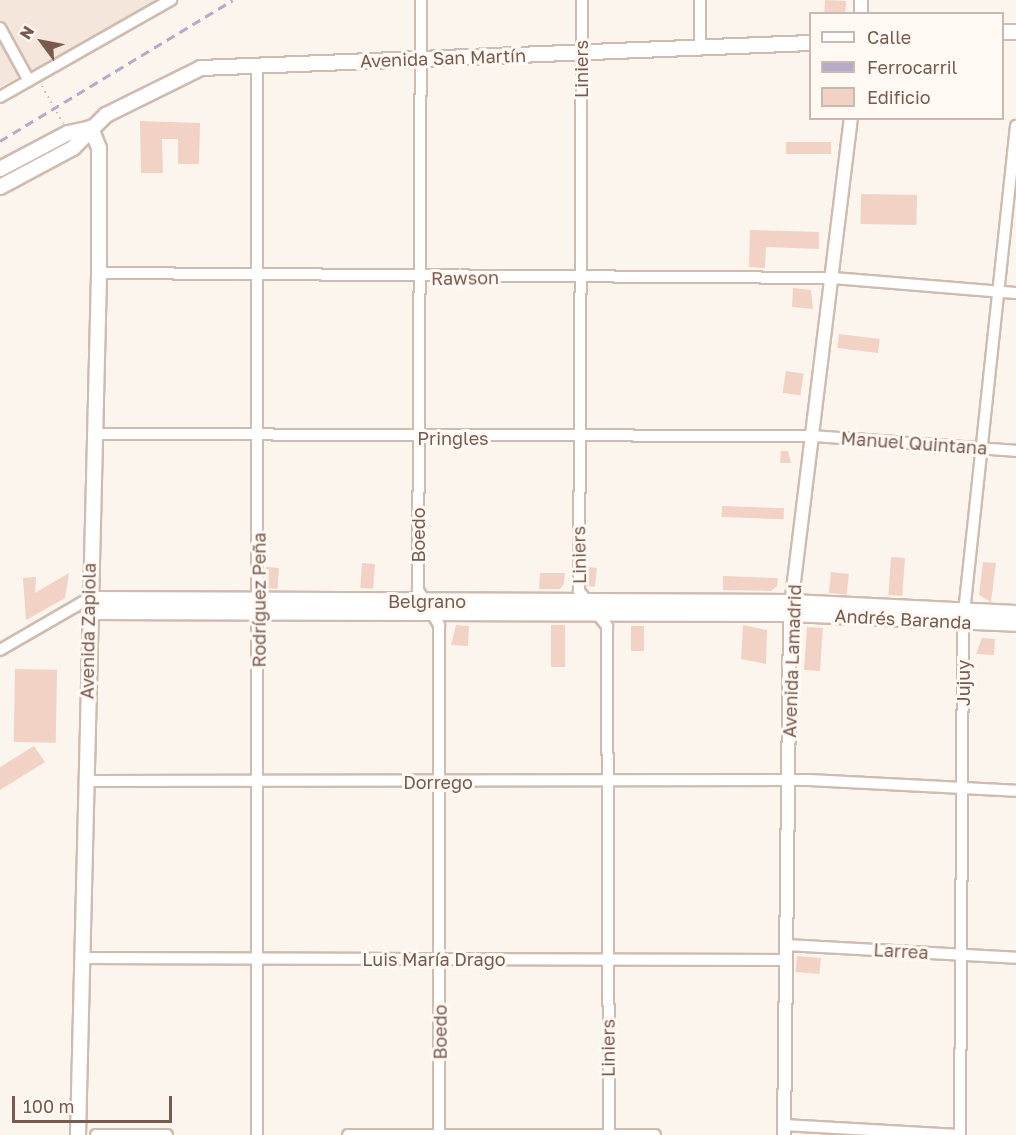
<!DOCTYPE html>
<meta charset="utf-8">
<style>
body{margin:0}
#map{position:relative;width:1016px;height:1135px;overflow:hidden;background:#fcf5ed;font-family:"Golos Text",sans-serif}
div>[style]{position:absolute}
.residential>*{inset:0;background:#f4e6db}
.building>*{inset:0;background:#f1d2c5;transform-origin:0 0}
.path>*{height:2px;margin-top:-1px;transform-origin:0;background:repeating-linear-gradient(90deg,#d7b5a7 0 1.5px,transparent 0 6px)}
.roads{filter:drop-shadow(2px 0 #cfbcb1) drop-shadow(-2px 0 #cfbcb1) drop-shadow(0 2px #cfbcb1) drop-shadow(0 -2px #cfbcb1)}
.minor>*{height:10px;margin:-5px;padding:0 5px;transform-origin:5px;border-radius:5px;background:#fff}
.tertiary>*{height:12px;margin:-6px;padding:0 6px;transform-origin:6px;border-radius:6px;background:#fff}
.secondary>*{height:14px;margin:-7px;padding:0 7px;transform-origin:7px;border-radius:7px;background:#fff}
.rail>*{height:3px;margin-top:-1.5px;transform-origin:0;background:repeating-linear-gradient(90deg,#b7a9c8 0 9px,transparent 0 15px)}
span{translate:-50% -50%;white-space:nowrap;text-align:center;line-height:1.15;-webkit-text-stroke:6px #fff9f3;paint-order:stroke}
.street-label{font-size:18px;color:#785a4f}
.legend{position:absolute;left:809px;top:12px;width:195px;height:108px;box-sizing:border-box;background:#fff9f3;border:2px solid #c9b9b1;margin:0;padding:8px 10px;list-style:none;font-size:18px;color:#785a4f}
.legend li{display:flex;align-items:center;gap:12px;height:30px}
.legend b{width:30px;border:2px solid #c9b9b1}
.north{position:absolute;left:12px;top:12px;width:60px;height:60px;-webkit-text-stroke:4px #fff9f3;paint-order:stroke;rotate:302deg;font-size:16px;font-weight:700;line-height:24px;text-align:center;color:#785a4f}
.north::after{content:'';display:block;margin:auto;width:21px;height:27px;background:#785a4f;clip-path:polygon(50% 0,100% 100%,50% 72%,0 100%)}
.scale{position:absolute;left:12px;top:1096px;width:160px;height:27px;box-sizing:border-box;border:3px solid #785a4f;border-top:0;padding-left:8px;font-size:18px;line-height:21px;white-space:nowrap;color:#785a4f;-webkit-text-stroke:4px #fff9f3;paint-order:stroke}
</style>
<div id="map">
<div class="residential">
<div style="clip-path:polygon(0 0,164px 0,0 87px)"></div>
</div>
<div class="building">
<div style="left:825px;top:0;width:21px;height:14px;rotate:3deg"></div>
<div style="clip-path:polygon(140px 121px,200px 123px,199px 164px,178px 164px,178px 139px,162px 139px,163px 173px,141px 173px)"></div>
<div style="left:786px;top:142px;width:45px;height:12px"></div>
<div style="left:861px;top:194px;width:56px;height:30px;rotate:1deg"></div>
<div style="clip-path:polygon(750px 230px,819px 232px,819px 249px,766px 247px,765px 268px,749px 267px)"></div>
<div style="clip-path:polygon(793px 288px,811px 290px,813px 309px,792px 307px)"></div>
<div style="left:839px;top:334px;width:41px;height:14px;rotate:7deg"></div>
<div style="left:786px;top:371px;width:18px;height:22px;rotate:9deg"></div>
<div style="clip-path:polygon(781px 451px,788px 451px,791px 463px,780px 463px)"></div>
<div style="left:722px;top:506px;width:62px;height:11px;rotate:2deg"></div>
<div style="left:891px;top:557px;width:14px;height:38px;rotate:4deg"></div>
<div style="clip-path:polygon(983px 562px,996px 563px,991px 602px,979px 595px)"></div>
<div style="left:362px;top:563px;width:13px;height:25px;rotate:4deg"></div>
<div style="left:266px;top:567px;width:13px;height:21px;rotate:4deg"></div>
<div style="left:588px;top:567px;width:9px;height:19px;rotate:6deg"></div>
<div style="left:831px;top:572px;width:18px;height:21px;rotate:6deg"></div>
<div style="clip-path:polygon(69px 573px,65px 598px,26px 620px,23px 578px,36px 577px,35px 593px)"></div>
<div style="clip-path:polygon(540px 573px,565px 573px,564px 584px,560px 589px,539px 589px)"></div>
<div style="clip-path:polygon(723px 576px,778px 578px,777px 586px,771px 591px,723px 590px)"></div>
<div style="clip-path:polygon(456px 625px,469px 626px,468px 646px,451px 645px)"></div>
<div style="left:551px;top:625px;width:14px;height:42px"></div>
<div style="clip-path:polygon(743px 625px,767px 630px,766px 664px,741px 659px)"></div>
<div style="left:631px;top:626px;width:13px;height:25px"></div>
<div style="left:807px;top:627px;width:16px;height:43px;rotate:4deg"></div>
<div style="clip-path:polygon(982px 638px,995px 639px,994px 655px,976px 654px)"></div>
<div style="left:15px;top:669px;width:42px;height:73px;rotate:1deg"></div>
<div style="clip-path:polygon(34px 746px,45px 762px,0 790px,0 767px)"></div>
<div style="left:797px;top:956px;width:24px;height:16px;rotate:5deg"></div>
</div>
<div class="path">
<div style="left:42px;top:86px;width:43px;rotate:60.4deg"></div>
</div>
<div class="roads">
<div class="minor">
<div style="left:421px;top:0;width:590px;rotate:90.29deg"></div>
<div style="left:418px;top:590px;width:41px;rotate:59deg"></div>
<div style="left:439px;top:625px;width:510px;rotate:90deg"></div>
<div style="left:582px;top:0;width:591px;rotate:90.29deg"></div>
<div style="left:579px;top:591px;width:45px;rotate:51.3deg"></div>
<div style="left:607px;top:626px;width:509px;rotate:89.77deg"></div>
<div style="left:700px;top:0;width:48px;rotate:90deg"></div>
<div style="left:0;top:28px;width:60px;rotate:61.3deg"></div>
<div style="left:0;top:97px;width:197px;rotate:-29.6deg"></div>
<div style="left:99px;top:273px;width:733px;rotate:0.39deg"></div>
<div style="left:832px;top:278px;width:185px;rotate:4.7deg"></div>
<div style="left:93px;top:434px;width:720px;rotate:0.16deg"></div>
<div style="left:813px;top:436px;width:204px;rotate:4.2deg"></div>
<div style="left:0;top:650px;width:102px;rotate:-30.1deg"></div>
<div style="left:87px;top:781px;width:722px;rotate:-0.08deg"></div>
<div style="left:809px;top:780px;width:207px;rotate:3deg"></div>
<div style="left:786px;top:945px;width:230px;rotate:3.2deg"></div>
<div style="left:82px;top:958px;width:704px;rotate:0.16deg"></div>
<div style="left:784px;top:1125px;width:174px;rotate:3.3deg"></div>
<div style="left:96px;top:1135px;width:71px"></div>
<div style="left:257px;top:1135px;width:1070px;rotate:-90deg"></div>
<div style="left:348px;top:1135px;width:307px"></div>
<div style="left:960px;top:1135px;width:513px;rotate:-89.66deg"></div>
<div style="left:963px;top:622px;width:499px;rotate:-83.9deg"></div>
</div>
<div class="tertiary">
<div style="left:861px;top:14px;width:14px;rotate:-90deg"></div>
<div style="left:784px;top:1135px;width:521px;rotate:-89.34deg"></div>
<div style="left:790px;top:614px;width:500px;rotate:-83deg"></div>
</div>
<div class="secondary">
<div style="left:1002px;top:32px;width:14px"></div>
<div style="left:0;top:169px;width:77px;rotate:-27.9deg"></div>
<div style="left:68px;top:133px;width:24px;rotate:-12deg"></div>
<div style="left:0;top:187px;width:83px;rotate:-28.1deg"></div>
<div style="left:73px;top:148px;width:47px;rotate:-45deg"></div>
<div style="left:106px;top:115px;width:106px;rotate:-26.3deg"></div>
<div style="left:201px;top:68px;width:610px;rotate:-2.35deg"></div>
<div style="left:88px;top:599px;width:703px;rotate:0.24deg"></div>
<div style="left:791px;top:602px;width:225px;rotate:2.8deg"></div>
<div style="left:88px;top:612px;width:702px;rotate:0.16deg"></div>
<div style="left:790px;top:614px;width:226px;rotate:2.5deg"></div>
<div style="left:78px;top:1135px;width:862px;rotate:-88.6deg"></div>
<div style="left:99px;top:273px;width:125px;rotate:-90deg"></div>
<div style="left:99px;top:148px;width:22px;rotate:-112deg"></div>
</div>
</div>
<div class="rail">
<div style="left:0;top:141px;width:272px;rotate:-31.2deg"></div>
</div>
<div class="street-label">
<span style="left:443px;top:58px;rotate:-2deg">Avenida San Martín</span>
<span style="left:581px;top:69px;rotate:-90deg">Liniers</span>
<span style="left:465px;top:278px;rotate:-1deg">Rawson</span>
<span style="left:453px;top:438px">Pringles</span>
<span style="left:914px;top:443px;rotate:4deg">Manuel Quintana</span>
<span style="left:418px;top:535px;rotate:-90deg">Boedo</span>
<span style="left:579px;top:555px;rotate:-91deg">Liniers</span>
<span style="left:259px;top:600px;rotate:-90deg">Rodríguez Peña</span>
<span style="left:427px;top:601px">Belgrano</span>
<span style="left:903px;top:619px;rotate:3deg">Andrés Baranda</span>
<span style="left:88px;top:631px;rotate:-89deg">Avenida Zapiola</span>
<span style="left:792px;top:661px;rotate:-88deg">Avenida Lamadrid</span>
<span style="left:963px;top:683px;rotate:-90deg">Jujuy</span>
<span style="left:438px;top:782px">Dorrego</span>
<span style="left:901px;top:951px;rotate:3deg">Larrea</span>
<span style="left:434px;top:959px">Luis María Drago</span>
<span style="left:440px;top:1032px;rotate:-90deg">Boedo</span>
<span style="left:608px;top:1048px;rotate:-90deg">Liniers</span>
</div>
<ul class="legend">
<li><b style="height:8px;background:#fff"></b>Calle</li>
<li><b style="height:8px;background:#b7a9c8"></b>Ferrocarril</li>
<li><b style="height:16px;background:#f1d2c5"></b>Edificio</li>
</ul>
<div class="north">N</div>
<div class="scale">100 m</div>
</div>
